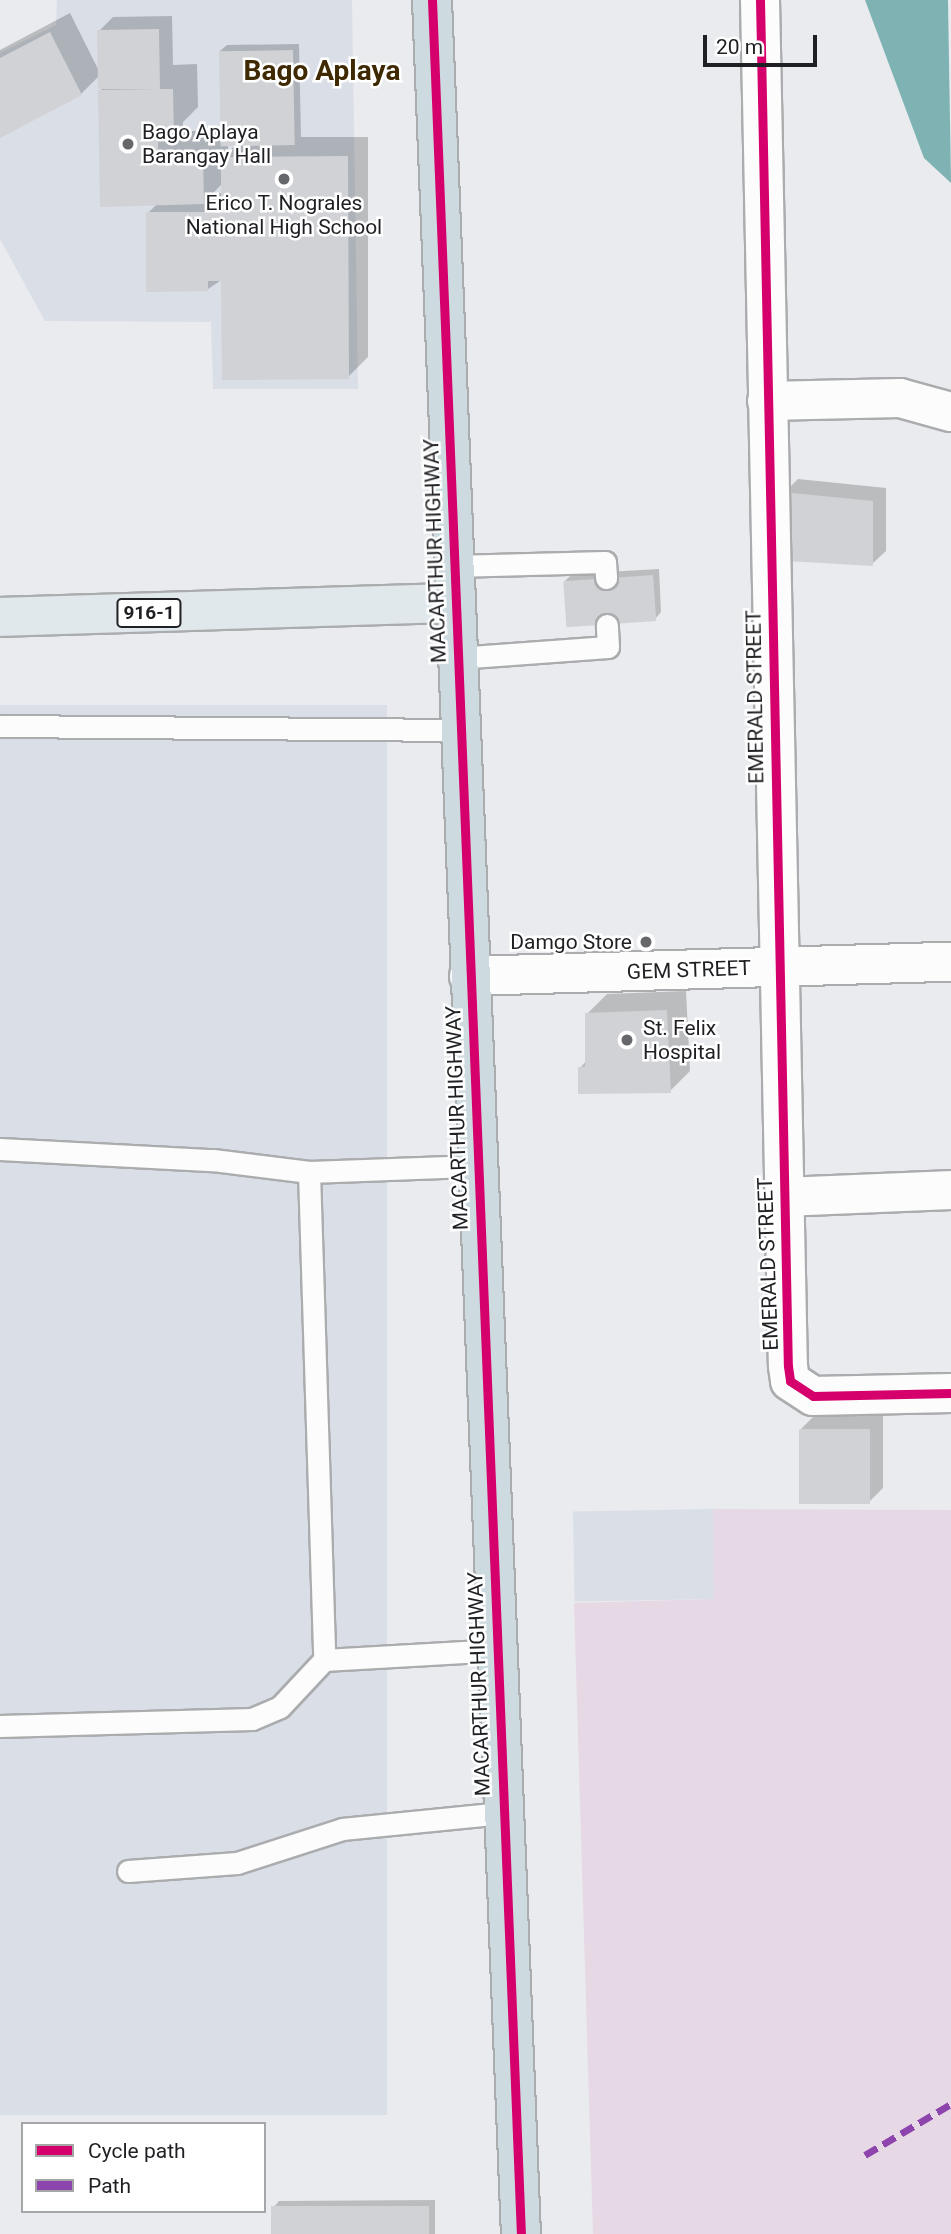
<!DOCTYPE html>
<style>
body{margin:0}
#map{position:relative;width:951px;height:2234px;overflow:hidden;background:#e9ebee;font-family:Roboto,sans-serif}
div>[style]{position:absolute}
.built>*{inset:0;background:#d9dee7;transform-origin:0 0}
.green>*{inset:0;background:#e7d8e6}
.water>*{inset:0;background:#7fb2b3}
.shadow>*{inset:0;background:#0003}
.building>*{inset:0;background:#d1d2d5;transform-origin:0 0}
.roads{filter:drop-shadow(2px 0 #aaacae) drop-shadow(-2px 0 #aaacae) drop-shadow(0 2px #aaacae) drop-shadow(0 -2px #aaacae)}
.lane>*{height:21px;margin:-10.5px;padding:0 10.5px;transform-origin:10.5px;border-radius:10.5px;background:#fcfcfc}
.street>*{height:38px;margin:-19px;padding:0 19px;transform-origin:19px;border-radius:19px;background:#fcfcfc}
.primary>*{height:38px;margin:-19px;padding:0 19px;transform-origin:19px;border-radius:19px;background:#e0e8ec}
.highway>*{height:38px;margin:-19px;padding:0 19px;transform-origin:19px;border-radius:19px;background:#cddbe0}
.quiet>*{height:7px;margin-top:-3.5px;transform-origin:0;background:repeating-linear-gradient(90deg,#8e44ad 0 14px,transparent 0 21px)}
.cycleway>*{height:9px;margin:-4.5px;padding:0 4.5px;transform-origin:4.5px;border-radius:4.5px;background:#d6006c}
.dots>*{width:19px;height:19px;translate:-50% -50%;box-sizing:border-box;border:4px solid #fff;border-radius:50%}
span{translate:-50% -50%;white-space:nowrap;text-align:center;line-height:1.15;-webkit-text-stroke:5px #fff;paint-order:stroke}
.shield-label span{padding:2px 5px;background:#fff;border:2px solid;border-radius:5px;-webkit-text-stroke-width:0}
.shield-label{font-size:19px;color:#1f2023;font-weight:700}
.poi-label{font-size:21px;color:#1f2023}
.left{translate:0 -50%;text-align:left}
.right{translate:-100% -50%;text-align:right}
.street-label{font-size:21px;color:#1f2023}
.district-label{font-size:28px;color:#3e2902;font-weight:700}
.legend{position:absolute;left:21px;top:2122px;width:245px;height:91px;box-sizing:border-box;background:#fff;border:2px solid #a5a6a7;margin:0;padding:9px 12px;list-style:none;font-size:21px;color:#1f2023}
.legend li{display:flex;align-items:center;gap:14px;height:35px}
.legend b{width:35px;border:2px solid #a5a6a7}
.scale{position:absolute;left:703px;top:35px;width:114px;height:32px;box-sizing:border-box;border:4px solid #1f2023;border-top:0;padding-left:9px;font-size:21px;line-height:24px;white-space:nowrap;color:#1f2023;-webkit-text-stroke:5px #fff;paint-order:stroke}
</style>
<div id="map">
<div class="built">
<div style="clip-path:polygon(57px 0,352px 0,358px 389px,213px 389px,211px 322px,45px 321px,0 239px,0 53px,56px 25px)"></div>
<div style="left:0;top:705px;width:387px;height:1410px"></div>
<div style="left:713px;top:1509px;width:90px;height:140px;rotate:89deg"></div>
</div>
<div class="green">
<div style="clip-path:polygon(713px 1509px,951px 1510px,951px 2234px,593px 2234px,574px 1603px,714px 1599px)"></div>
</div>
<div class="water">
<div style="clip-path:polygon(865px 0,948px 0,951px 183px,924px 158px)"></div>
</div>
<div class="shadow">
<div style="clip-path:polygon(evenodd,70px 13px,99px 71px,99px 31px,113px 17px,172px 16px,173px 65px,197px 64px,198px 107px,183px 122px,183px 131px,222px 131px,220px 51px,227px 45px,299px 44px,301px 137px,368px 137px,368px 357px,348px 377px,223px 279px,208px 289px,148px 213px,157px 204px,100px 91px,103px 87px,99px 76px,81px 94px,0 136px,0 50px,70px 13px,228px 144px,236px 144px,228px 153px,228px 144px,70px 13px,223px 183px,223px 193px,213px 193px,223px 183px)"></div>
<div style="clip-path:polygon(798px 479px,886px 488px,886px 551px,872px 564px,784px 493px)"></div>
<div style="clip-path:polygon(659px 569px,661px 612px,655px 619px,565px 581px,572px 574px)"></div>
<div style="clip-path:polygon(686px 991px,690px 1071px,670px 1091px,580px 1068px,587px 1060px,587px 1014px,607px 994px)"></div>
<div style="clip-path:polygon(814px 1416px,883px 1416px,883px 1488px,869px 1502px,801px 1429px)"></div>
<div style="clip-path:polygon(435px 2200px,435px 2234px,273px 2234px,273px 2208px,279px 2201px)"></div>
</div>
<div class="building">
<div style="clip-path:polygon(159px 29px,160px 89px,173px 89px,174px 133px,158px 134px,158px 156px,203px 155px,204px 204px,100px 207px,98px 90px,157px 89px,98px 89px,97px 30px)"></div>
<div style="clip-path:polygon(50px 32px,82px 95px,0 138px,0 58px)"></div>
<div style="left:293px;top:50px;width:95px;height:74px;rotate:89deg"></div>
<div style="clip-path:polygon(348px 156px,349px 379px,222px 380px,221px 281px,208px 281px,208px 291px,146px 292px,146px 212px,221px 212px,221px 157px)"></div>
<div style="clip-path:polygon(782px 492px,873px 501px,873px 566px,786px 561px)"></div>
<div style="left:653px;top:575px;width:46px;height:90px;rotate:86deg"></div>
<div style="clip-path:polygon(667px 1010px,671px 1093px,578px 1094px,578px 1067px,585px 1067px,585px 1013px)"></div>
<div style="left:799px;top:1429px;width:71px;height:75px"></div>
<div style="left:429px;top:2206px;width:28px;height:158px;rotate:90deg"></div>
</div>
<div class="roads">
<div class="lane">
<div style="left:453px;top:566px;width:152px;rotate:-1.5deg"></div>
<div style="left:605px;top:562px;width:16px;rotate:86deg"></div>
<div style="left:457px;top:658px;width:151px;rotate:-4.2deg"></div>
<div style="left:608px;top:647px;width:22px;rotate:-93deg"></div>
<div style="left:0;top:726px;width:460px;rotate:0.5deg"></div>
<div style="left:0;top:1149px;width:213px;rotate:3deg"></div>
<div style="left:213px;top:1160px;width:97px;rotate:7.1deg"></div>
<div style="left:309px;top:1172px;width:167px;rotate:-2.1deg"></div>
<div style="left:309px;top:1172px;width:488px;rotate:88.2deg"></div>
<div style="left:0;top:1726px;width:252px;rotate:-1.6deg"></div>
<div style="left:252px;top:1719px;width:30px;rotate:-23deg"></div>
<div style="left:280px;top:1707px;width:64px;rotate:-46.9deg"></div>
<div style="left:324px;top:1660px;width:171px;rotate:-3.3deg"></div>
<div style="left:128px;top:1871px;width:109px;rotate:-4.2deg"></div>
<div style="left:237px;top:1863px;width:110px;rotate:-17.9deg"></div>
<div style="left:342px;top:1829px;width:161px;rotate:-5.7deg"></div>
</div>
<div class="street">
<div style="left:760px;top:0;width:1366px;rotate:88.83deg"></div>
<div style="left:788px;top:1366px;width:15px;rotate:82deg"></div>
<div style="left:790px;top:1381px;width:27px;rotate:33deg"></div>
<div style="left:813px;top:1396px;width:138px;rotate:-1.2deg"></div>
<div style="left:767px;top:401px;width:133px;rotate:-1.3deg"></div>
<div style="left:900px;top:398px;width:53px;rotate:15.4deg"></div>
<div style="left:469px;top:976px;width:482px;rotate:-1.7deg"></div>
<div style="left:784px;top:1197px;width:167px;rotate:-2.4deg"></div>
</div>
<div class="primary">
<div style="left:0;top:617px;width:454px;rotate:-1.8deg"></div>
</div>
<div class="highway">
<div style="left:432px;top:0;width:2236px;rotate:87.72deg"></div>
</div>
</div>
<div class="quiet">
<div style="left:865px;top:2155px;width:100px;rotate:-30.7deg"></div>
</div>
<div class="cycleway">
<div style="left:432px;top:0;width:2236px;rotate:87.72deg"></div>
<div style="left:760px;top:0;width:1366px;rotate:88.83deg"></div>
<div style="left:788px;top:1366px;width:15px;rotate:82deg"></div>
<div style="left:790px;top:1381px;width:27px;rotate:33deg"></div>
<div style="left:813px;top:1396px;width:138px;rotate:-1.2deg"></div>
</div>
<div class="dots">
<div style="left:128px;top:144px;background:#66676a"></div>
<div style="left:284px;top:179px;background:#66676a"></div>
<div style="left:646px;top:942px;background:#66676a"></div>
<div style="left:627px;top:1040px;background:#66676a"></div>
</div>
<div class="shield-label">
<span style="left:149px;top:613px">916-1</span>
</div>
<div class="poi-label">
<span class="left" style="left:142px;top:144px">Bago Aplaya<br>Barangay Hall</span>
<span style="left:284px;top:215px">Erico T. Nograles<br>National High School</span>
<span class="right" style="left:632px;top:942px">Damgo Store</span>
<span class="left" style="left:643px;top:1040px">St. Felix<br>Hospital</span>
</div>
<div class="street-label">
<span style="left:435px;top:551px;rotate:-92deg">MACARTHUR HIGHWAY</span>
<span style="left:755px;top:697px;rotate:-91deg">EMERALD STREET</span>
<span style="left:689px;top:970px;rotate:-2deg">GEM STREET</span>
<span style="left:457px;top:1118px;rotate:-92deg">MACARTHUR HIGHWAY</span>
<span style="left:768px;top:1264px;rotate:-92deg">EMERALD STREET</span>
<span style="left:479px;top:1684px;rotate:-92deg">MACARTHUR HIGHWAY</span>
</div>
<div class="district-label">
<span style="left:322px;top:71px">Bago Aplaya</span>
</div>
<ul class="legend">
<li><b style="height:9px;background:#d6006c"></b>Cycle path</li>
<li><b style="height:9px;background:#8e44ad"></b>Path</li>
</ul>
<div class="scale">20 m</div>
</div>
